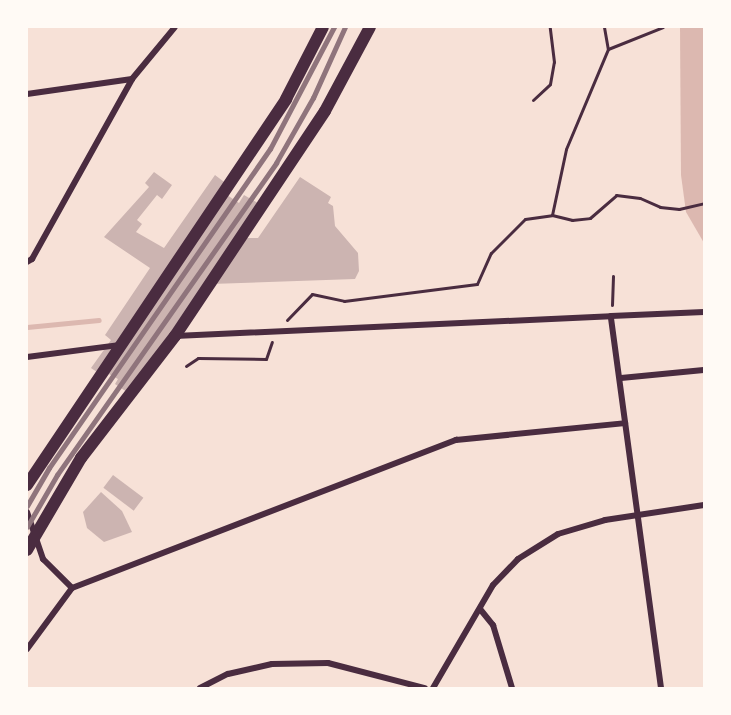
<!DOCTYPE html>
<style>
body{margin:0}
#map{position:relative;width:731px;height:715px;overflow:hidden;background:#f7e1d7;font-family:"PT Sans",sans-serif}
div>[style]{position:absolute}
.water>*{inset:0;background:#dcb8b0}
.stream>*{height:5px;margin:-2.5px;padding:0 2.5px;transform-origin:2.5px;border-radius:2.5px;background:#dcb8b0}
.building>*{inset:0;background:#ccb4b1;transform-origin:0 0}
.path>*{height:3px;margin:-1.5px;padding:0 1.5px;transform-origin:1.5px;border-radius:1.5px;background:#4a2c40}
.minor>*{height:6px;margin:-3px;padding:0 3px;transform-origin:3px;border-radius:3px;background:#4a2c40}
.secondary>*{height:12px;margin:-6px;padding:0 6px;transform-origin:6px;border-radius:6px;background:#4a2c40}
.rail>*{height:4.5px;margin:-2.25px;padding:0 2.25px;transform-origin:2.25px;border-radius:2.25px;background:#8f747c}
span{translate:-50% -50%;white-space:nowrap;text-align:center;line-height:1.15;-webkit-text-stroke:6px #fffaf5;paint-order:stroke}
.frame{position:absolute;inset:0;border:28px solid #fffaf5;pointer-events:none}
</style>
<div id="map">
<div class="water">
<div style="clip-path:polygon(680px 27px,704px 27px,704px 243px,686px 212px,681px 175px)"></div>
</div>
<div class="stream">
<div style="left:27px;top:327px;width:72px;rotate:-5.6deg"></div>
</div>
<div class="building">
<div style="clip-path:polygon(154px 172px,172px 185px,162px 199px,157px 195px,137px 220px,142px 224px,136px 232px,164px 248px,215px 175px,232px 188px,227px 195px,239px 203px,244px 195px,263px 206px,247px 238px,258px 238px,300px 177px,331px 197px,328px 203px,333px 206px,335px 226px,358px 253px,359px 271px,355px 279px,211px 284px,127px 392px,115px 384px,118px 379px,109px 374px,106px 378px,91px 368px,111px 340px,105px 335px,150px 268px,104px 237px,149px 187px,145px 183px)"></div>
<div style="left:113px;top:475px;width:38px;height:16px;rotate:37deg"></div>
<div style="clip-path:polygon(101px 492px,122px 511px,132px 532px,104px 542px,87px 528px,83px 512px)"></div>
</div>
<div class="path">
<div style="left:604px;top:27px;width:22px;rotate:80deg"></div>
<div style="left:533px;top:100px;width:23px;rotate:-43deg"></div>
<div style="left:550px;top:84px;width:22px;rotate:-80deg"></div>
<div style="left:554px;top:62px;width:35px;rotate:-97deg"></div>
<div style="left:552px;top:215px;width:67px;rotate:-78deg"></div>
<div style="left:566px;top:149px;width:108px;rotate:-67.2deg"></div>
<div style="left:608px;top:49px;width:59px;rotate:-21.8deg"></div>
<div style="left:612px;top:305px;width:29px;rotate:-88deg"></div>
<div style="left:287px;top:320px;width:36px;rotate:-46deg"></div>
<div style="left:312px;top:294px;width:33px;rotate:12deg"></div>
<div style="left:344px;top:301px;width:134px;rotate:-7.3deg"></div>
<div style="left:477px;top:284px;width:34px;rotate:-66deg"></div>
<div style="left:491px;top:253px;width:48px;rotate:-45deg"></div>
<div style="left:525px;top:219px;width:27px;rotate:-8deg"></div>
<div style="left:552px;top:215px;width:21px;rotate:14deg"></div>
<div style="left:572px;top:220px;width:18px;rotate:-6deg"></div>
<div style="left:590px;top:218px;width:35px;rotate:-41deg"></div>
<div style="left:616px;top:195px;width:24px;rotate:7deg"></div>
<div style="left:640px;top:198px;width:22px;rotate:24deg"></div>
<div style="left:660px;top:207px;width:19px;rotate:6deg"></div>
<div style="left:679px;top:209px;width:26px;rotate:-13deg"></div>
<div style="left:186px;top:366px;width:14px;rotate:-34deg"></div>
<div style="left:198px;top:358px;width:68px;rotate:0.8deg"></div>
<div style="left:266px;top:359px;width:18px;rotate:-71deg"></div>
</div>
<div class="minor">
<div style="left:27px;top:94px;width:106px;rotate:-8.1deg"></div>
<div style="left:27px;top:262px;width:6px;rotate:-31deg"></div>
<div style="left:32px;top:259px;width:206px;rotate:-60.9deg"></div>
<div style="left:132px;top:79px;width:67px;rotate:-50.4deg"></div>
<div style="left:175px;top:336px;width:436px;rotate:-2.6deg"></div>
<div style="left:27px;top:357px;width:94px;rotate:-7.4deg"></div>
<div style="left:621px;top:378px;width:83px;rotate:-5.5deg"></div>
<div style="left:27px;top:512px;width:50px;rotate:71.2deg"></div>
<div style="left:43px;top:559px;width:41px;rotate:45deg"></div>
<div style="left:72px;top:588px;width:76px;rotate:126.4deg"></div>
<div style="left:72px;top:588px;width:412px;rotate:-21.1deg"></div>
<div style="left:456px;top:440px;width:170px;rotate:-5.7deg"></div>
<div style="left:480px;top:609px;width:21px;rotate:51deg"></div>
<div style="left:493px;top:625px;width:66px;rotate:73.2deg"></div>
<div style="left:200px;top:688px;width:31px;rotate:-27deg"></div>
<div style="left:228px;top:674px;width:45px;rotate:-12.8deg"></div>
<div style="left:272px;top:664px;width:56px;rotate:-1deg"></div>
<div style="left:328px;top:663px;width:100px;rotate:14.5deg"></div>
<div style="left:433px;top:688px;width:119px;rotate:-59.8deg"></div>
<div style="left:493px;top:585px;width:36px;rotate:-46deg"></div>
<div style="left:518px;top:559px;width:47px;rotate:-32deg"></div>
<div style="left:558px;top:534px;width:49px;rotate:-16.6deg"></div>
<div style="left:605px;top:520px;width:100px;rotate:-8.6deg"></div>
<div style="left:661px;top:688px;width:375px;rotate:-97.7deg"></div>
<div style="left:611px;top:316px;width:93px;rotate:-2.5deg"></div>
</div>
<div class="secondary">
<div style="left:27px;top:485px;width:465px;rotate:-56.1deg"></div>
<div style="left:286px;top:99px;width:81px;rotate:-62.8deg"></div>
<div style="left:27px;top:550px;width:107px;rotate:-59.6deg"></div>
<div style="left:81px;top:458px;width:154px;rotate:-52.4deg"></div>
<div style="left:175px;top:336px;width:270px;rotate:-56.3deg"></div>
<div style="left:325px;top:111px;width:95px;rotate:-61.8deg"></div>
</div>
<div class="rail">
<div style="left:27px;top:506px;width:44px;rotate:-59.9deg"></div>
<div style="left:49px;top:468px;width:388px;rotate:-55.3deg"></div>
<div style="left:270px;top:149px;width:138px;rotate:-62.3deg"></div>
<div style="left:27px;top:527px;width:60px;rotate:-60deg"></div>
<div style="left:57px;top:475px;width:381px;rotate:-54.9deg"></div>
<div style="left:276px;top:163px;width:75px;rotate:-60.4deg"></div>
<div style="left:313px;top:98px;width:78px;rotate:-65.7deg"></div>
</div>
<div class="frame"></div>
</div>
